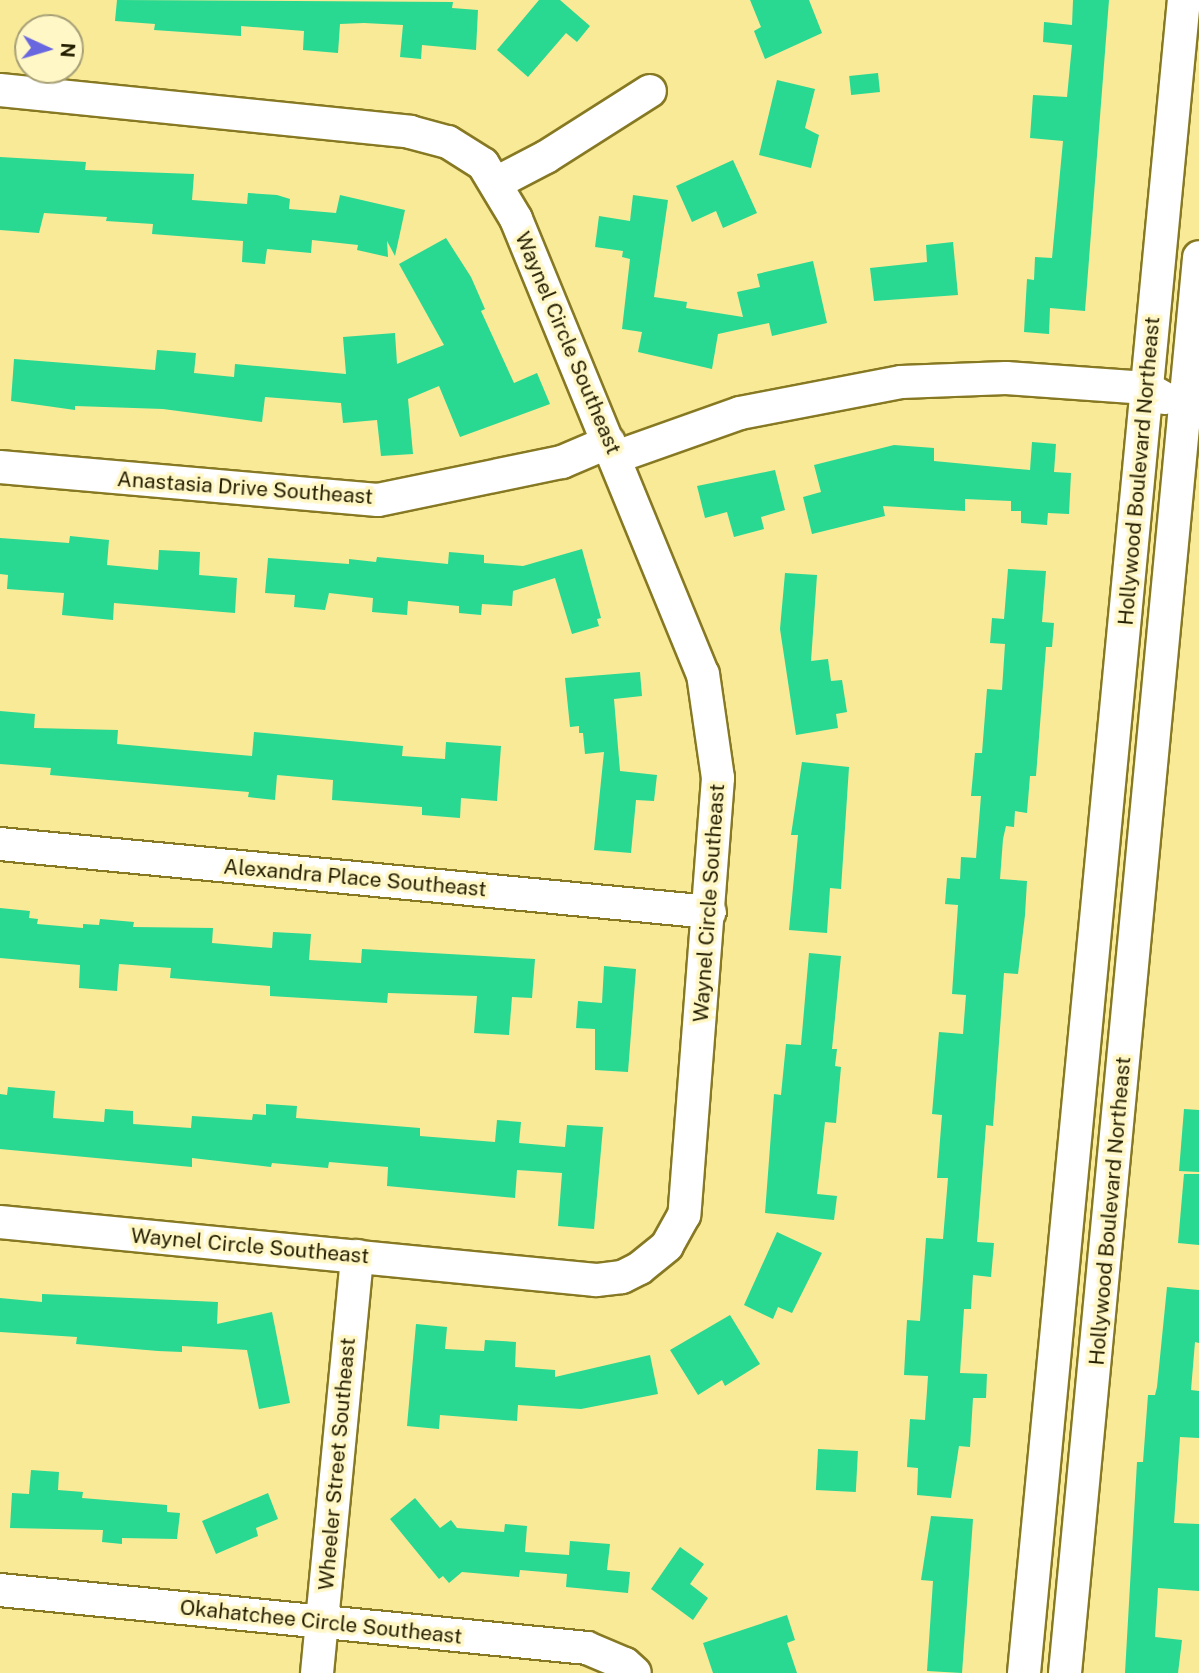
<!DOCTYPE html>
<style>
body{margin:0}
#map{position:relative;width:1199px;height:1673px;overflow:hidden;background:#f8ea97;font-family:"Public Sans",sans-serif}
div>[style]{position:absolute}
.building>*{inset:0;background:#29d891;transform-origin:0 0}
.roads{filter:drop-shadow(2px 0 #877923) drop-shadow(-2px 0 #877923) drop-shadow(0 2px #877923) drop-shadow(0 -2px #877923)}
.street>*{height:32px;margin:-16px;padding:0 16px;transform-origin:16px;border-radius:16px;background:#fff}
span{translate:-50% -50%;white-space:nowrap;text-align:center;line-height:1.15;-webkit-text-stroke:7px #fff7c6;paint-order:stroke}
.street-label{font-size:21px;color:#241e00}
.north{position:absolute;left:14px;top:14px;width:70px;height:70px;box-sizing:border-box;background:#fff7c6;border:2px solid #a7a077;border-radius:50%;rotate:94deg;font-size:19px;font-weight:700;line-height:28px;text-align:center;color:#241e00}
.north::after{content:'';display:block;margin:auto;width:24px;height:32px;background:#6967e0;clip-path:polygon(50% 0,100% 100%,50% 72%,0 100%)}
</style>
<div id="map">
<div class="building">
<div style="clip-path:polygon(117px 0,453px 2px,452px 8px,478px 10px,476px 50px,422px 45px,421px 59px,400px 57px,403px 25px,364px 23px,340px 24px,338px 53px,303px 50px,304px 31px,241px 26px,241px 36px,154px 30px,155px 24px,115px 21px)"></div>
<div style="clip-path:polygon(539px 0,560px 0,590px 26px,577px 42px,566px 33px,528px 77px,497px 50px)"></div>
<div style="clip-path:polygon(750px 0,809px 0,822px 33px,765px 59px,754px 31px,761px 27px)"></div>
<div style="clip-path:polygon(1073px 0,1109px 0,1085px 311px,1050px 308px,1049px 334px,1024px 332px,1027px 279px,1034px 280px,1035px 257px,1052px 258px,1063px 141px,1030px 138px,1033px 95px,1067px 97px,1072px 45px,1043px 42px,1044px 22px,1072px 25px)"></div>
<div style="left:878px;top:73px;width:19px;height:29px;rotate:84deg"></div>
<div style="clip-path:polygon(777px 80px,815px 89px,805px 128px,819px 135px,811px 168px,759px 155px)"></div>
<div style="clip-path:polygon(0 157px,86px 162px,85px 170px,194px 174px,192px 200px,247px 204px,248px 193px,277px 195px,290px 199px,289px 209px,336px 213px,340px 195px,405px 210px,395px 256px,387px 241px,388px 257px,357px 250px,358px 245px,312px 240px,311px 253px,267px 249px,265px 264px,242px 262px,243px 241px,152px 234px,153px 224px,106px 221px,107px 217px,44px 213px,39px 233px,0 230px)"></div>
<div style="clip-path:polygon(733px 160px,757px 213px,723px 228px,716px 211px,692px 222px,676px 186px)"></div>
<div style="clip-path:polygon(633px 195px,668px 200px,654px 297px,687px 302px,686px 308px,743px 317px,737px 292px,760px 287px,757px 274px,813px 261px,827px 323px,772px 336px,769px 323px,718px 334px,712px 369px,638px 352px,642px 332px,622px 329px,630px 259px,622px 257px,623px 251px,595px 247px,599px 216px,630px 221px)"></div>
<div style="clip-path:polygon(446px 238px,471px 277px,485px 309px,481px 311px,514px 383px,537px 373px,550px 404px,460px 437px,439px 386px,408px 399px,413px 454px,381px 456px,377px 420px,343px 423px,341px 403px,265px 397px,262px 422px,163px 409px,75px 406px,75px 410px,11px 401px,14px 359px,155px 370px,157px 350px,196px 353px,194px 373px,234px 377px,235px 364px,346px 374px,343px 337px,395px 333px,397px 364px,444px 345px,399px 264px)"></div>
<div style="clip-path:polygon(953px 242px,958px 295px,874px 301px,870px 268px,927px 262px,926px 245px)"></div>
<div style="clip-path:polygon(1032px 442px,1056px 444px,1054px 472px,1071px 473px,1069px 514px,1048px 513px,1047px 525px,1021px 523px,1021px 511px,1011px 511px,1011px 501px,965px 499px,965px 511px,883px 506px,885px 516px,812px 534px,803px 497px,821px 492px,814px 465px,894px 445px,934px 448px,934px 461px,1030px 470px)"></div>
<div style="clip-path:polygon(775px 470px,785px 510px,761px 517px,764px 529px,734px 537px,727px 512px,705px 518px,697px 486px)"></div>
<div style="clip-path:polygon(70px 536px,109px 540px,107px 565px,158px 570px,159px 550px,200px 552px,199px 575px,237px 578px,235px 613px,114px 603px,113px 620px,62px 615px,64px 593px,7px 589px,8px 575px,0 574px,0 538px,69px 543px)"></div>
<div style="clip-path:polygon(582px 549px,601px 618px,597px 619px,599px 626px,572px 634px,555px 578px,513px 591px,512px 606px,482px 604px,481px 615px,459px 613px,459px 606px,408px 601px,407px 615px,372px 612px,373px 598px,329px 593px,325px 610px,294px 607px,295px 595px,265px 593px,268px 558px,349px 564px,349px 559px,376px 562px,377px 557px,448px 564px,449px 552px,484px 555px,484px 563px,523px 566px)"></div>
<div style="clip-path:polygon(1008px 569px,1046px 571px,1042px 622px,1054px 623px,1052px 647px,1046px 647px,1036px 776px,1030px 776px,1027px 813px,1015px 811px,1014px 827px,1006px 826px,1003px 839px,1000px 879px,1027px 881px,1025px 915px,1018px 974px,1004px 973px,993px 1126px,986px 1125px,977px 1242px,994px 1243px,991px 1277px,973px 1275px,971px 1309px,964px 1309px,960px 1373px,987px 1374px,986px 1398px,973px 1398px,970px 1447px,959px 1446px,951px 1498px,917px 1495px,918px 1468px,907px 1467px,910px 1419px,925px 1420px,928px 1376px,904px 1375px,907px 1320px,920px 1321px,926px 1238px,943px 1239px,948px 1178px,937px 1178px,942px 1115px,932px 1114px,939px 1032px,963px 1034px,966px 995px,952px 994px,958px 905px,945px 904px,947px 878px,960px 879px,961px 857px,976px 858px,981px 796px,971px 796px,975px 753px,982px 753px,987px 689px,1002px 690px,1005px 644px,990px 643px,992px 618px,1004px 619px)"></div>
<div style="clip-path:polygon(785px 573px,817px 575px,811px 661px,828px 659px,831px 681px,842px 680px,847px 712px,836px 714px,838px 728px,796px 735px,780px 629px)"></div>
<div style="clip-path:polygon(640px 672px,642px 696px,614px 699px,620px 771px,657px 775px,654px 801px,636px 800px,631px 853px,594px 850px,604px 752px,585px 754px,583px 733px,579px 733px,579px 726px,570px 727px,565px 678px)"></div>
<div style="clip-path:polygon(0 711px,35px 714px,34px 728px,118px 730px,117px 744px,252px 756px,254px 732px,403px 746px,402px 756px,445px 759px,446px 742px,501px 746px,497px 801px,461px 798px,460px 818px,422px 815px,422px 807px,332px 800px,333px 780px,277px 775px,275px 800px,248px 797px,249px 792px,50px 775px,51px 768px,0 764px)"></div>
<div style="clip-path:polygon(802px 762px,849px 767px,841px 889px,830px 888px,827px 933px,789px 930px,798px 835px,791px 835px)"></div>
<div style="clip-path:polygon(0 908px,30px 911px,29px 918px,38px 919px,37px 924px,83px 928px,83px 924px,99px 925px,100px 919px,134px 922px,133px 927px,213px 928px,212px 943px,272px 948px,273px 932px,311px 934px,309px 960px,361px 963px,362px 949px,535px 959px,532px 998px,512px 997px,509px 1035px,474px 1033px,477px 996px,388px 993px,387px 1003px,270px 996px,270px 986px,170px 978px,171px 968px,119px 964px,117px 991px,79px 988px,80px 965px,0 958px)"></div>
<div style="clip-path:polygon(809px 953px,841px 956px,832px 1049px,837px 1049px,835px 1066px,841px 1067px,836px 1123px,825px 1122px,817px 1194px,837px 1196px,834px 1220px,765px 1213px,774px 1094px,781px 1095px,786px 1044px,801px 1045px)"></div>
<div style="clip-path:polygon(604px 966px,636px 969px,628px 1072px,595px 1070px,595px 1029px,576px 1028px,578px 1001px,602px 1003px)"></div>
<div style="clip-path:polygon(8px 1087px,55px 1091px,53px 1118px,104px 1122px,105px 1109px,133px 1111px,133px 1124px,191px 1128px,192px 1116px,252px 1120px,253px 1114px,266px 1115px,266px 1104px,297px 1106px,296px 1118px,420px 1128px,420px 1136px,495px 1142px,497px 1120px,521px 1122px,519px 1143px,565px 1147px,567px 1125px,603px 1127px,594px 1229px,558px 1226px,562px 1173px,517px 1170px,515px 1198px,387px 1186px,388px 1167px,329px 1162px,328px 1168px,272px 1163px,271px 1167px,192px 1158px,192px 1167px,0 1149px,0 1094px,7px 1095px)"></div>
<div style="clip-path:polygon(1184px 1109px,1199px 1110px,1199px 1172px,1179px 1171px)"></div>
<div style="clip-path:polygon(1184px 1174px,1199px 1174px,1199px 1245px,1178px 1243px)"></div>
<div style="clip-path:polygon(777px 1232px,822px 1253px,792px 1313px,778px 1307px,773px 1319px,744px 1305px)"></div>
<div style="clip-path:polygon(1167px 1287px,1199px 1290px,1199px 1343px,1195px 1342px,1191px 1390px,1199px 1391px,1199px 1438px,1180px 1437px,1174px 1523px,1199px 1524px,1199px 1591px,1158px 1588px,1155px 1637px,1182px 1640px,1178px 1673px,1125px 1673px,1137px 1462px,1143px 1462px,1148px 1395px,1155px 1395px,1157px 1387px)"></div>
<div style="clip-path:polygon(42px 1294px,218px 1302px,217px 1324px,272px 1312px,290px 1403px,259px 1409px,247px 1350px,182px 1346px,182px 1352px,158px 1351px,76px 1344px,77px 1337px,0 1332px,0 1298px,42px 1302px)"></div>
<div style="clip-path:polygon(730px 1315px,760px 1364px,725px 1386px,722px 1380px,698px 1395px,670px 1350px)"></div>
<div style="clip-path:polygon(416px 1324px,447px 1327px,445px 1349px,484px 1351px,485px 1340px,516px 1342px,515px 1367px,555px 1370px,555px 1377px,650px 1355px,658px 1394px,581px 1409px,518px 1405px,517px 1421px,440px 1415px,439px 1429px,407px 1426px)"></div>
<div style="left:818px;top:1449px;width:40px;height:41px;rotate:3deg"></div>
<div style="clip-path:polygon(31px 1470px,59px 1472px,58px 1490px,83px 1492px,82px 1498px,167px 1505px,167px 1512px,180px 1513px,177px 1539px,122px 1538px,122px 1544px,102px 1542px,103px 1530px,10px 1528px,12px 1493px,29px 1494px)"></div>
<div style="clip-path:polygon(268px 1493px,278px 1519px,256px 1528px,258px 1536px,216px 1554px,202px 1521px)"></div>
<div style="clip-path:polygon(415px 1498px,440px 1528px,451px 1520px,457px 1528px,504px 1532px,505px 1524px,527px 1526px,525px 1552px,569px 1555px,570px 1541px,610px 1544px,607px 1570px,630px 1572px,628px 1593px,566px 1587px,567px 1574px,520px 1570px,519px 1577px,462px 1572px,449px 1583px,443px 1576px,439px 1579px,390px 1519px)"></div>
<div style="clip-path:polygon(931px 1516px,973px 1519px,962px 1673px,927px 1671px,933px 1581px,921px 1580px)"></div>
<div style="clip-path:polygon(680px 1547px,704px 1564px,690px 1584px,708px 1598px,693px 1620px,651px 1589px)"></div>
<div style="clip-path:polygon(787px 1615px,795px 1640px,787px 1643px,797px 1673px,713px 1673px,703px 1643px)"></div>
</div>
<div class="roads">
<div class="street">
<div style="left:0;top:90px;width:412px;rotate:5.8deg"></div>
<div style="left:410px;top:132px;width:39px;rotate:15deg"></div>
<div style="left:448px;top:142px;width:41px;rotate:32.2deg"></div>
<div style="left:483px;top:164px;width:64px;rotate:59deg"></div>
<div style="left:516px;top:219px;width:492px;rotate:67.7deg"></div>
<div style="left:703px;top:674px;width:105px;rotate:81.8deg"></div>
<div style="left:718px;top:778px;width:438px;rotate:94.4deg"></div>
<div style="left:684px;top:1215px;width:35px;rotate:119deg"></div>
<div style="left:667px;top:1246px;width:35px;rotate:141deg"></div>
<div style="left:640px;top:1268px;width:20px;rotate:153deg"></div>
<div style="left:622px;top:1277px;width:26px;rotate:173deg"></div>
<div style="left:596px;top:1280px;width:599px;rotate:-174.44deg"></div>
<div style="left:498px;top:182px;width:54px;rotate:-27.5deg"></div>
<div style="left:546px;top:157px;width:123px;rotate:-32.4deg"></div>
<div style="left:616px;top:457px;width:132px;rotate:-19.5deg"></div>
<div style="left:740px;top:413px;width:164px;rotate:-10.9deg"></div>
<div style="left:901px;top:382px;width:105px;rotate:-2.2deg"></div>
<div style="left:1006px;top:378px;width:141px;rotate:4.1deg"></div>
<div style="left:1147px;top:388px;width:20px;rotate:30deg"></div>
<div style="left:0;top:467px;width:379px;rotate:5deg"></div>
<div style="left:378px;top:500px;width:188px;rotate:-11.7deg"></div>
<div style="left:562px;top:462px;width:51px;rotate:-23.1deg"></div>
<div style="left:0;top:844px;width:713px;rotate:5.47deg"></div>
<div style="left:0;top:1590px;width:590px;rotate:5.64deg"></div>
<div style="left:587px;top:1648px;width:41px;rotate:22.8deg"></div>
<div style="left:625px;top:1664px;width:13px;rotate:42deg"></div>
<div style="left:317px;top:1673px;width:419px;rotate:-84.5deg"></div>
<div style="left:1024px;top:1673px;width:1681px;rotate:-84.54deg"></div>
<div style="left:1065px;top:1673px;width:1422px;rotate:-84.59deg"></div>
</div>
</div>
<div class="street-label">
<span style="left:568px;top:343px;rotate:67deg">Waynel Circle Southeast</span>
<span style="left:1139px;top:471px;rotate:-85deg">Hollywood Boulevard Northeast</span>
<span style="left:245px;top:488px;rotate:4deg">Anastasia Drive Southeast</span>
<span style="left:355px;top:878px;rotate:5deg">Alexandra Place Southeast</span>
<span style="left:709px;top:903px;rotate:-86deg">Waynel Circle Southeast</span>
<span style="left:1110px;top:1211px;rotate:-85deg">Hollywood Boulevard Northeast</span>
<span style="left:250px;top:1246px;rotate:5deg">Waynel Circle Southeast</span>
<span style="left:337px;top:1464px;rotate:-85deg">Wheeler Street Southeast</span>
<span style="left:321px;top:1622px;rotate:6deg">Okahatchee Circle Southeast</span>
</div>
<div class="north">N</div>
</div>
